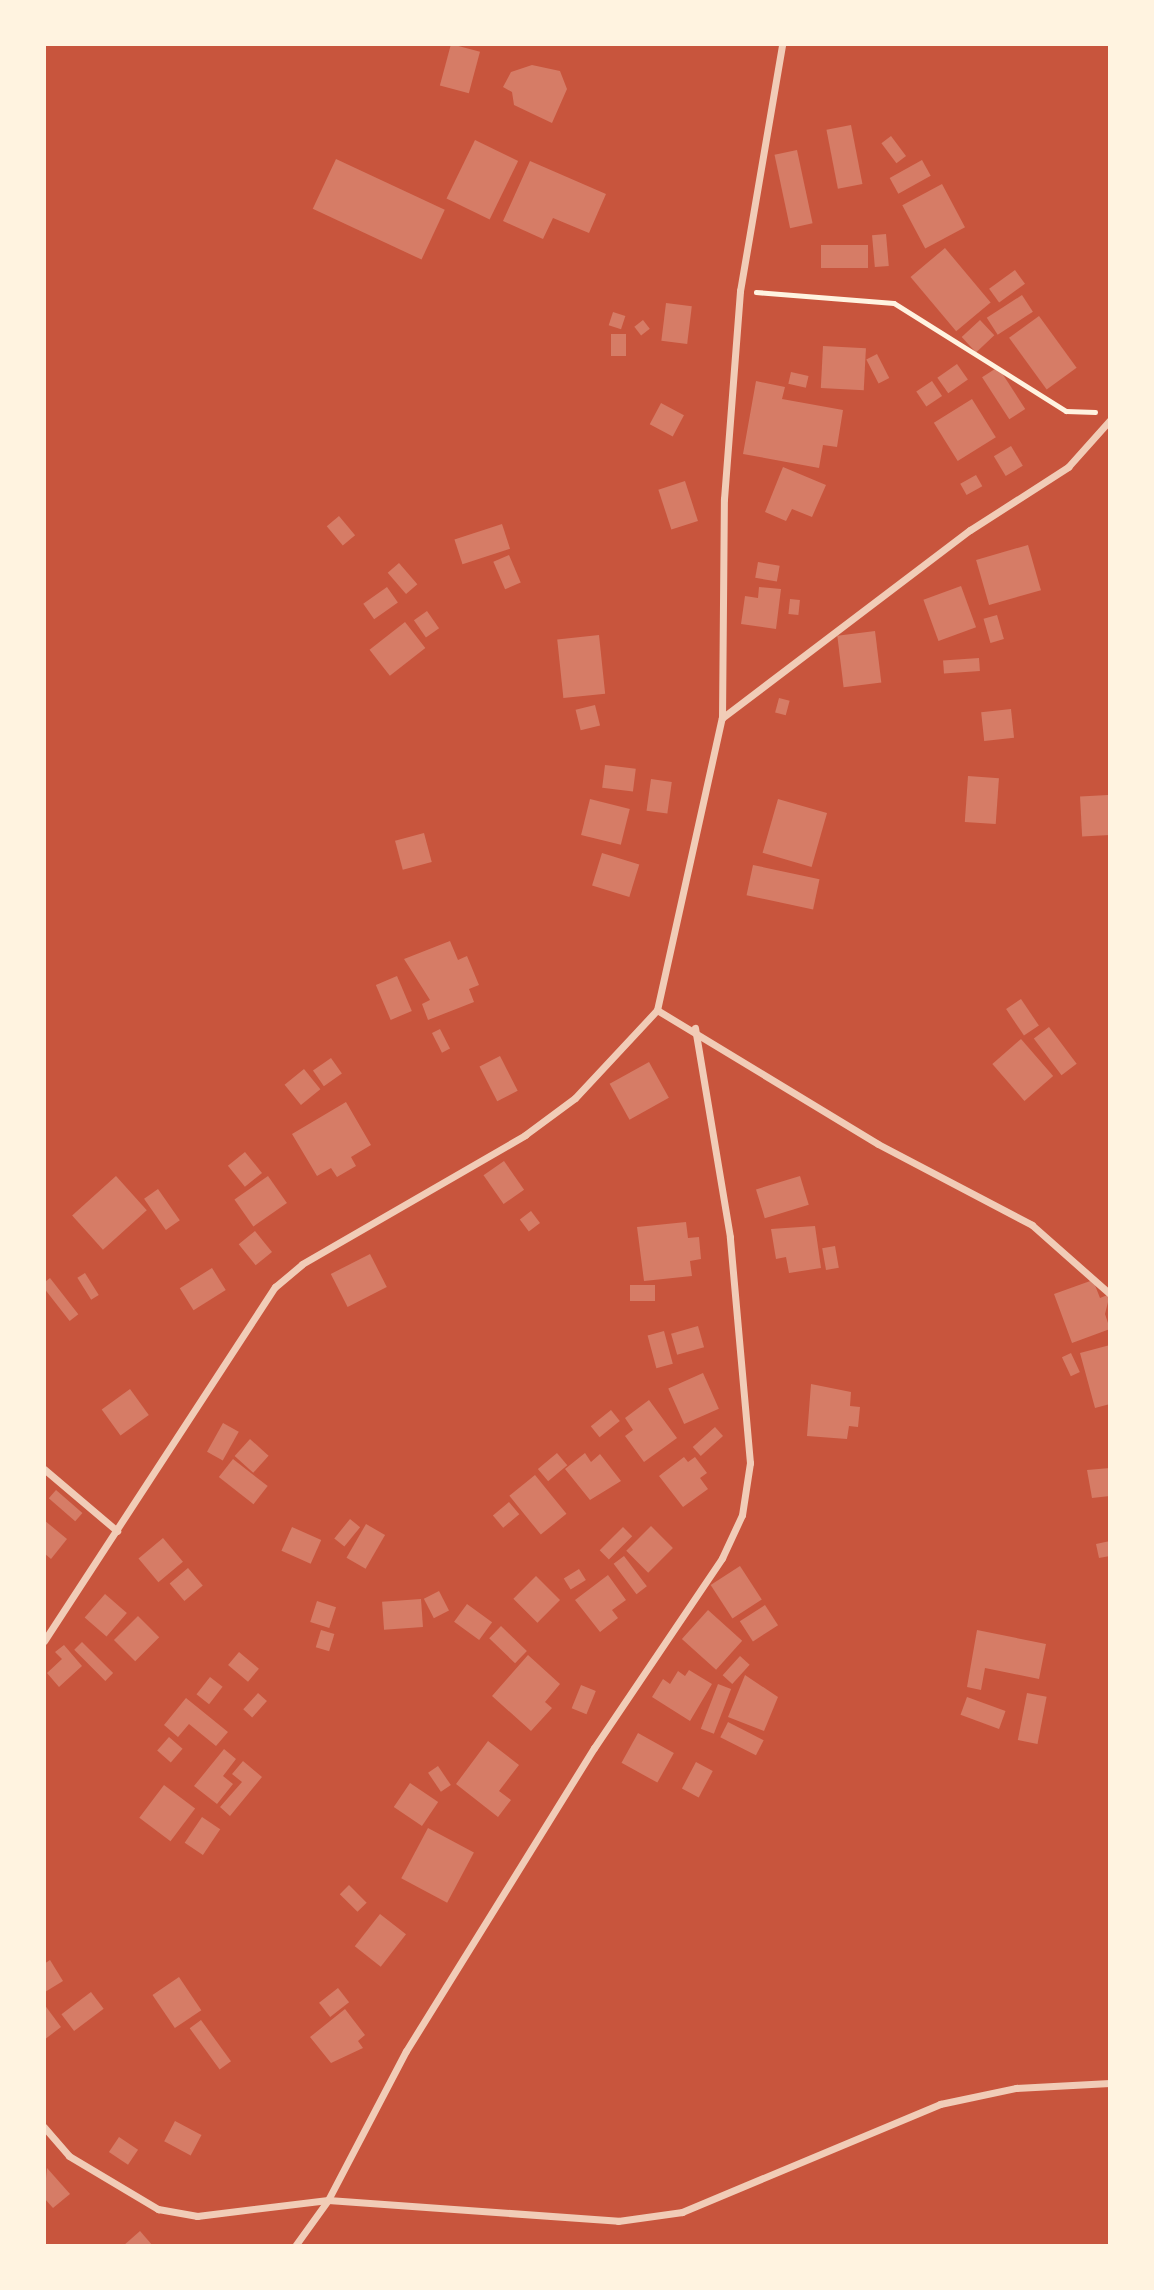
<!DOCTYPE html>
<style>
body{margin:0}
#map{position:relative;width:1154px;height:2290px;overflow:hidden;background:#c8553d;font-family:Jost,sans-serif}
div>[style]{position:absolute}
.building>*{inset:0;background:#d67c66;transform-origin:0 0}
.path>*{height:4.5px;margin:-2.25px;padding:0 2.25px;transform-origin:2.25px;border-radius:2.25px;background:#fff3e0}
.minor>*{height:7px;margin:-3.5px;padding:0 3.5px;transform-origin:3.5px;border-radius:3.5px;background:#f1ccb7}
span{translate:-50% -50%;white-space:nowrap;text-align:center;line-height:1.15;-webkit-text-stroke:5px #fff3e0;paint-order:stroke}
.frame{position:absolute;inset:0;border:46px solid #fff3e0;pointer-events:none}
</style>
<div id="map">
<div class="building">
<div style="left:451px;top:44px;width:30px;height:43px;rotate:15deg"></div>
<div style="clip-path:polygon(532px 65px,560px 71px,567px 89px,552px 123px,514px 105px,512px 92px,503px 87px,511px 72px)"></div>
<div style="left:851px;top:125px;width:60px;height:25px;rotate:79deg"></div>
<div style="left:891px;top:136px;width:25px;height:12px;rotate:53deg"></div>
<div style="left:475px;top:140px;width:48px;height:65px;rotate:26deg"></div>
<div style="left:797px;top:150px;width:75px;height:23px;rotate:78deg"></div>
<div style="left:336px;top:159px;width:120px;height:55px;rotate:25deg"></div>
<div style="left:922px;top:160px;width:18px;height:37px;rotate:61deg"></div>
<div style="clip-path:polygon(530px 161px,606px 194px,589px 233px,553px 218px,543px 239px,503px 221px)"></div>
<div style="left:942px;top:184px;width:49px;height:45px;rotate:62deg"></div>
<div style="left:886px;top:234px;width:32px;height:14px;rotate:85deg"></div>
<div style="left:821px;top:245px;width:47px;height:23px"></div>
<div style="left:945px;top:248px;width:71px;height:45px;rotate:50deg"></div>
<div style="left:1015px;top:270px;width:17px;height:32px;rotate:54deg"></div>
<div style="left:1022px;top:295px;width:20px;height:42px;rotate:57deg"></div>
<div style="left:666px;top:303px;width:26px;height:38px;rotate:7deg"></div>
<div style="left:613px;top:312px;width:13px;height:14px;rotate:18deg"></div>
<div style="left:1039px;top:316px;width:64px;height:37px;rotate:54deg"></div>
<div style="left:643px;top:320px;width:11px;height:11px;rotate:52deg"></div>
<div style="left:980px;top:320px;width:21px;height:25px;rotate:47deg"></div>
<div style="left:611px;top:334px;width:15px;height:22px"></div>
<div style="left:823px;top:346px;width:43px;height:42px;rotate:3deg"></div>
<div style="left:877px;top:354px;width:27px;height:12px;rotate:63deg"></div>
<div style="left:957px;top:364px;width:19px;height:24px;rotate:55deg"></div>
<div style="left:998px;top:367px;width:50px;height:19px;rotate:57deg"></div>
<div style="left:791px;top:372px;width:18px;height:12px;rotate:13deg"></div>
<div style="clip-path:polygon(756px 381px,785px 387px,782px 399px,843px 410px,837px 447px,823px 445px,819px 468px,743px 454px)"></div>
<div style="left:932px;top:381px;width:18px;height:19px;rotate:56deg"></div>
<div style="left:972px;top:399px;width:45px;height:45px;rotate:58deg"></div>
<div style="left:661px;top:403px;width:26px;height:24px;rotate:28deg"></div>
<div style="left:1011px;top:446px;width:23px;height:20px;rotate:59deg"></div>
<div style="clip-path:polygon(783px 467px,826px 485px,812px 517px,792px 509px,786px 521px,765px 512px)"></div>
<div style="left:976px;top:475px;width:13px;height:18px;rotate:61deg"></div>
<div style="left:685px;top:481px;width:42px;height:28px;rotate:72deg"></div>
<div style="left:339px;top:516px;width:25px;height:16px;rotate:50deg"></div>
<div style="left:502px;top:524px;width:26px;height:50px;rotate:72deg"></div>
<div style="left:1028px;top:545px;width:47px;height:54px;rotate:74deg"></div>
<div style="left:509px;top:555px;width:30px;height:17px;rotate:67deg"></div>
<div style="left:758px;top:562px;width:22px;height:16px;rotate:10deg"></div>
<div style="left:399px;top:563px;width:28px;height:15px;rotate:49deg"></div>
<div style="left:961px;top:586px;width:44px;height:40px;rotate:70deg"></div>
<div style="left:387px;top:587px;width:19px;height:29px;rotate:55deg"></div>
<div style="clip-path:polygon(759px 587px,781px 589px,776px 629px,741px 624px,745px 596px,758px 598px)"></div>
<div style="left:790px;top:599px;width:10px;height:15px;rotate:6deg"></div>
<div style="left:427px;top:611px;width:21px;height:16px;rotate:55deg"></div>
<div style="left:997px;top:615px;width:25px;height:14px;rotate:74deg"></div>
<div style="left:405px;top:622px;width:33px;height:45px;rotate:52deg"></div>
<div style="left:875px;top:631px;width:52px;height:38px;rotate:83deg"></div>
<div style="left:599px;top:635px;width:59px;height:42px;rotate:84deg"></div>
<div style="left:979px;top:658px;width:13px;height:36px;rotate:86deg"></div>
<div style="left:779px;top:698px;width:11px;height:15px;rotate:15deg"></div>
<div style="left:595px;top:705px;width:21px;height:20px;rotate:76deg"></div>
<div style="left:1011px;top:709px;width:29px;height:30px;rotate:84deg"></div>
<div style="left:605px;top:765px;width:31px;height:23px;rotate:7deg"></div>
<div style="left:968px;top:776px;width:31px;height:46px;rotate:4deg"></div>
<div style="left:651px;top:779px;width:21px;height:32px;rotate:8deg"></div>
<div style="left:1108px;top:795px;width:40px;height:28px;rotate:87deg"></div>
<div style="left:590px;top:799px;width:41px;height:37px;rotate:14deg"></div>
<div style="left:778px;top:799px;width:51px;height:56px;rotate:16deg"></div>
<div style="left:424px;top:833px;width:30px;height:30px;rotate:75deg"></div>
<div style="left:602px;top:853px;width:39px;height:34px;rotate:17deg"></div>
<div style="left:753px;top:865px;width:68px;height:31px;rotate:12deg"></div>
<div style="clip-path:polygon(450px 941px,458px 960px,467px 956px,479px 985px,469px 989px,474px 1002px,428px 1020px,422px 1004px,430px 1000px,404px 959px)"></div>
<div style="left:397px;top:976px;width:38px;height:23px;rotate:67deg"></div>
<div style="left:1021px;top:999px;width:32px;height:18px;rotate:56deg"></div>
<div style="left:1049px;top:1027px;width:46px;height:19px;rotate:53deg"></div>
<div style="left:440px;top:1029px;width:22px;height:9px;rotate:63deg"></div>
<div style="left:1021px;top:1039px;width:49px;height:38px;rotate:49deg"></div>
<div style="left:500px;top:1056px;width:39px;height:23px;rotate:63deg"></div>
<div style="left:331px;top:1058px;width:19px;height:22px;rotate:55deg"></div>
<div style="left:649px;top:1062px;width:41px;height:45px;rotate:61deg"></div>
<div style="left:304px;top:1069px;width:26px;height:25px;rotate:51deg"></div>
<div style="clip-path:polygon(346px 1102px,371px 1145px,351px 1157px,356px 1166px,337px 1177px,331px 1168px,317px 1176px,292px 1134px)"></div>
<div style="left:245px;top:1152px;width:27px;height:22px;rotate:51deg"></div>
<div style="left:504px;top:1161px;width:35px;height:25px;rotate:55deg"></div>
<div style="left:116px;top:1176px;width:46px;height:59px;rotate:48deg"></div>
<div style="left:268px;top:1176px;width:33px;height:41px;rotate:55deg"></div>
<div style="left:800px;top:1176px;width:30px;height:46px;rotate:73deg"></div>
<div style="left:158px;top:1189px;width:38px;height:17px;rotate:55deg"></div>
<div style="left:531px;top:1211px;width:15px;height:14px;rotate:53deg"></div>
<div style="clip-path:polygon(686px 1222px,688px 1238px,699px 1237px,701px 1259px,690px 1261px,692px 1276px,644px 1281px,637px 1227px)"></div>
<div style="clip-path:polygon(815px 1226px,821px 1268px,789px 1273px,786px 1257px,776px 1259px,771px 1229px)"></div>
<div style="left:255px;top:1231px;width:27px;height:21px;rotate:51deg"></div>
<div style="left:835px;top:1246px;width:22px;height:13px;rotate:80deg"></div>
<div style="left:370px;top:1254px;width:37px;height:44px;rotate:63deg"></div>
<div style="left:212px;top:1268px;width:26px;height:38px;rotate:58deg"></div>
<div style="left:85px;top:1273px;width:26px;height:9px;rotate:58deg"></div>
<div style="left:50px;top:1278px;width:46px;height:11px;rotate:52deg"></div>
<div style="clip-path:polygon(1093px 1280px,1100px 1298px,1110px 1294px,1105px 1314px,1110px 1329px,1072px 1343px,1054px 1294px)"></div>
<div style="left:630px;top:1285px;width:25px;height:16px"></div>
<div style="left:698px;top:1326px;width:22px;height:28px;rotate:74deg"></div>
<div style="left:664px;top:1331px;width:34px;height:17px;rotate:75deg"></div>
<div style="clip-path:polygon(1110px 1345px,1110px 1404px,1095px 1408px,1080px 1353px)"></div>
<div style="left:1071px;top:1353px;width:21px;height:10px;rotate:65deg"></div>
<div style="left:703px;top:1373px;width:39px;height:38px;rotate:66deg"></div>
<div style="clip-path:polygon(811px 1384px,851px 1392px,850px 1406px,860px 1407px,858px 1427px,849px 1426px,847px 1439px,807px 1436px)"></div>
<div style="left:130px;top:1389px;width:32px;height:35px;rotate:54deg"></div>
<div style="clip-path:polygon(649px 1400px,677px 1438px,644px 1462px,625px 1436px,633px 1430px,625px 1418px)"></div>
<div style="left:611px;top:1410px;width:14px;height:26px;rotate:51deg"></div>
<div style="left:223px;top:1423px;width:18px;height:33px;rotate:29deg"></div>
<div style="left:715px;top:1427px;width:12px;height:30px;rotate:48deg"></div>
<div style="left:250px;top:1439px;width:25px;height:23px;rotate:42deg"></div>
<div style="left:557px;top:1453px;width:16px;height:25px;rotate:50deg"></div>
<div style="clip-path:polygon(585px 1453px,591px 1462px,600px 1454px,621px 1481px,590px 1500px,565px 1469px)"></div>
<div style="clip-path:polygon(684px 1457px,688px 1462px,695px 1457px,707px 1473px,700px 1478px,708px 1489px,683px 1507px,659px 1476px)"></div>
<div style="left:233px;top:1459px;width:44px;height:23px;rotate:38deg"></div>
<div style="clip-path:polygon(1110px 1468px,1110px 1496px,1092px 1498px,1087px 1470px)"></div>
<div style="left:535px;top:1475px;width:50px;height:33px;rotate:51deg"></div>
<div style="left:56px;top:1490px;width:35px;height:11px;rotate:41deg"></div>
<div style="left:509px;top:1502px;width:16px;height:21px;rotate:50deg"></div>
<div style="left:350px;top:1519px;width:13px;height:25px;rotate:39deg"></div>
<div style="clip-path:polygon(44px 1520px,67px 1539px,51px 1559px,44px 1553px)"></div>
<div style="left:366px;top:1524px;width:22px;height:39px;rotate:30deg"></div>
<div style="left:651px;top:1526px;width:31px;height:35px;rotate:45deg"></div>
<div style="left:292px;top:1527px;width:32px;height:26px;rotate:24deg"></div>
<div style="left:623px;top:1527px;width:13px;height:33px;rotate:45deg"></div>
<div style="left:163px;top:1538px;width:31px;height:32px;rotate:50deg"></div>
<div style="clip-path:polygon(1110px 1541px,1110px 1556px,1099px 1558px,1096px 1544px)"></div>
<div style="left:624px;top:1556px;width:38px;height:13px;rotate:53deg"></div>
<div style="left:740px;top:1566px;width:40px;height:35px;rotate:57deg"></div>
<div style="left:188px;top:1568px;width:23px;height:24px;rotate:50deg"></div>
<div style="left:579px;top:1569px;width:13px;height:18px;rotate:58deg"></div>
<div style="clip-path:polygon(608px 1575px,626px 1600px,612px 1610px,618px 1618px,600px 1632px,575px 1600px)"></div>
<div style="left:536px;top:1576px;width:34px;height:32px;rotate:45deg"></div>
<div style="left:439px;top:1591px;width:22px;height:17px;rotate:63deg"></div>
<div style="left:105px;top:1594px;width:29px;height:31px;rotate:41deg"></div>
<div style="left:421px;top:1599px;width:28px;height:39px;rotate:86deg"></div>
<div style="left:317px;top:1601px;width:20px;height:22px;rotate:18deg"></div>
<div style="left:467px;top:1604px;width:31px;height:22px;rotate:36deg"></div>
<div style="left:765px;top:1605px;width:24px;height:30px;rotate:57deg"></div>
<div style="left:708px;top:1610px;width:46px;height:39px;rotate:42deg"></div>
<div style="left:138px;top:1616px;width:30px;height:34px;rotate:45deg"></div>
<div style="left:501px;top:1626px;width:36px;height:17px;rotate:44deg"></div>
<div style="left:321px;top:1630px;width:14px;height:18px;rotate:17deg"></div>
<div style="clip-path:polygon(977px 1630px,1046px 1644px,1039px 1679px,985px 1668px,981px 1690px,967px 1687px)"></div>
<div style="left:82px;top:1642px;width:44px;height:11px;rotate:45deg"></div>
<div style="clip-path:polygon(64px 1645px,82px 1666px,59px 1687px,47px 1673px,62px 1659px,55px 1652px)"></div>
<div style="left:239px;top:1652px;width:26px;height:17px;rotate:40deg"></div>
<div style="clip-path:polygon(528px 1655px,560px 1684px,545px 1702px,552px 1708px,531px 1731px,492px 1696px)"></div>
<div style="left:740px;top:1656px;width:13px;height:26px;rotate:42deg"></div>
<div style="clip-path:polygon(689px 1670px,712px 1684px,690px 1721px,652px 1697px,663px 1679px,670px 1684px,678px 1671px,685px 1676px)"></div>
<div style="clip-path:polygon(745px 1675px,778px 1697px,764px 1731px,728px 1717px)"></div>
<div style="left:210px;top:1677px;width:16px;height:22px;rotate:38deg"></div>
<div style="left:718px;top:1684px;width:14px;height:48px;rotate:21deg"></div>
<div style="left:581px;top:1685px;width:16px;height:25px;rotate:22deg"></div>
<div style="left:258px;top:1693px;width:12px;height:22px;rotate:42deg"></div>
<div style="left:1027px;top:1693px;width:20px;height:48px;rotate:11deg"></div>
<div style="left:967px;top:1697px;width:41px;height:19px;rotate:20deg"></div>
<div style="clip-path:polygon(186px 1698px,228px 1732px,216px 1746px,189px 1724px,178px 1737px,164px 1725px)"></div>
<div style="left:728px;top:1722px;width:40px;height:17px;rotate:27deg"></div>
<div style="left:638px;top:1733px;width:41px;height:34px;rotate:29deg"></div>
<div style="left:169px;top:1737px;width:18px;height:18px;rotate:41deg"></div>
<div style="clip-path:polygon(488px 1741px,519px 1765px,499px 1791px,511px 1800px,498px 1817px,456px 1784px)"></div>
<div style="clip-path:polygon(224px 1749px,236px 1759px,223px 1776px,233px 1784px,217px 1804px,194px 1786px)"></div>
<div style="clip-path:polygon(243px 1761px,262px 1777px,230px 1816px,220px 1807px,242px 1782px,232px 1774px)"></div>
<div style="left:696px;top:1762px;width:19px;height:30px;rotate:28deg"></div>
<div style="left:438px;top:1766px;width:23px;height:12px;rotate:56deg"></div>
<div style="left:410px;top:1783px;width:34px;height:29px;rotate:34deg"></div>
<div style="left:164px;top:1785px;width:39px;height:41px;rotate:37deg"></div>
<div style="left:202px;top:1817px;width:22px;height:31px;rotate:34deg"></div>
<div style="left:428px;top:1828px;width:52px;height:57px;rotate:28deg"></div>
<div style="left:349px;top:1885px;width:25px;height:13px;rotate:45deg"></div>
<div style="left:380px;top:1914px;width:33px;height:41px;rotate:38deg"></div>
<div style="clip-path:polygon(50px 1960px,63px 1981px,45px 1992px,44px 1964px)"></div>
<div style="left:179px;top:1977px;width:40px;height:32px;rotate:56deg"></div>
<div style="left:338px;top:1988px;width:18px;height:24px;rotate:52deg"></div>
<div style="left:91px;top:1992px;width:21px;height:37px;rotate:53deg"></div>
<div style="clip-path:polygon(44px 2004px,61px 2027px,44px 2040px)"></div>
<div style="clip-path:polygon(345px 2009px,365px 2035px,358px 2041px,363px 2048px,331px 2063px,310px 2037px)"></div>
<div style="left:201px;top:2020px;width:51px;height:14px;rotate:54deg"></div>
<div style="left:175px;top:2121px;width:30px;height:23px;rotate:28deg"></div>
<div style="left:119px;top:2137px;width:23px;height:18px;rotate:34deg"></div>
<div style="clip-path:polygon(47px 2168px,70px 2194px,53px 2208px,44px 2198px)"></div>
<div style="clip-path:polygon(140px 2231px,153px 2246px,123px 2246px)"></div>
</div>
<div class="path">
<div style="left:756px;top:292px;width:138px;rotate:4.6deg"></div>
<div style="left:894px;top:303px;width:203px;rotate:32.1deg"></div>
<div style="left:1066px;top:411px;width:29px;rotate:2deg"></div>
</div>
<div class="minor">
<div style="left:722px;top:718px;width:311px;rotate:-37.2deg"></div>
<div style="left:970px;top:530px;width:117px;rotate:-32.7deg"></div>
<div style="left:1068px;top:467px;width:63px;rotate:-48.2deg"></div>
<div style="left:657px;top:1010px;width:258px;rotate:31.2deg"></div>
<div style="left:878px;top:1144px;width:174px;rotate:27.7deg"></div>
<div style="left:1032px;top:1225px;width:104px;rotate:41.5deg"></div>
<div style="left:44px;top:1469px;width:96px;rotate:40.3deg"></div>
<div style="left:44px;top:1641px;width:423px;rotate:-56.9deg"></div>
<div style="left:275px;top:1287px;width:35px;rotate:-40deg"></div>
<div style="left:302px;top:1264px;width:258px;rotate:-30deg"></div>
<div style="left:525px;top:1135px;width:62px;rotate:-36.5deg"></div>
<div style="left:575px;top:1098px;width:120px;rotate:-47deg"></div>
<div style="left:657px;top:1010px;width:299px;rotate:-77.5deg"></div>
<div style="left:722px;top:718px;width:219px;rotate:-89.5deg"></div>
<div style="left:724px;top:499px;width:209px;rotate:-85.6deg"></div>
<div style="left:740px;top:291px;width:251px;rotate:-80.3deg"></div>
<div style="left:44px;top:2127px;width:38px;rotate:49deg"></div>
<div style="left:69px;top:2156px;width:104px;rotate:30.8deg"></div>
<div style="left:158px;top:2209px;width:40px;rotate:10deg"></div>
<div style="left:197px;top:2216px;width:132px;rotate:-7deg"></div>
<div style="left:328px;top:2200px;width:291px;rotate:4.1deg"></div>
<div style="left:618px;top:2221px;width:65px;rotate:-8deg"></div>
<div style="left:682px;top:2212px;width:280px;rotate:-22.7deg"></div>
<div style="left:940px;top:2104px;width:78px;rotate:-11.9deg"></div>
<div style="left:1016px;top:2088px;width:94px;rotate:-3deg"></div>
<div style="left:295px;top:2246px;width:57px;rotate:-54.3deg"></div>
<div style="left:328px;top:2200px;width:168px;rotate:-62.4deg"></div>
<div style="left:406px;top:2051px;width:357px;rotate:-58.2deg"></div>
<div style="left:594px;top:1748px;width:229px;rotate:-56deg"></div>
<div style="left:722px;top:1558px;width:47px;rotate:-65.1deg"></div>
<div style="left:742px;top:1515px;width:53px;rotate:-81.3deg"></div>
<div style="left:750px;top:1463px;width:227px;rotate:-95.1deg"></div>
<div style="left:730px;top:1237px;width:212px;rotate:-99.5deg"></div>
</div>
<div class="frame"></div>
</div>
